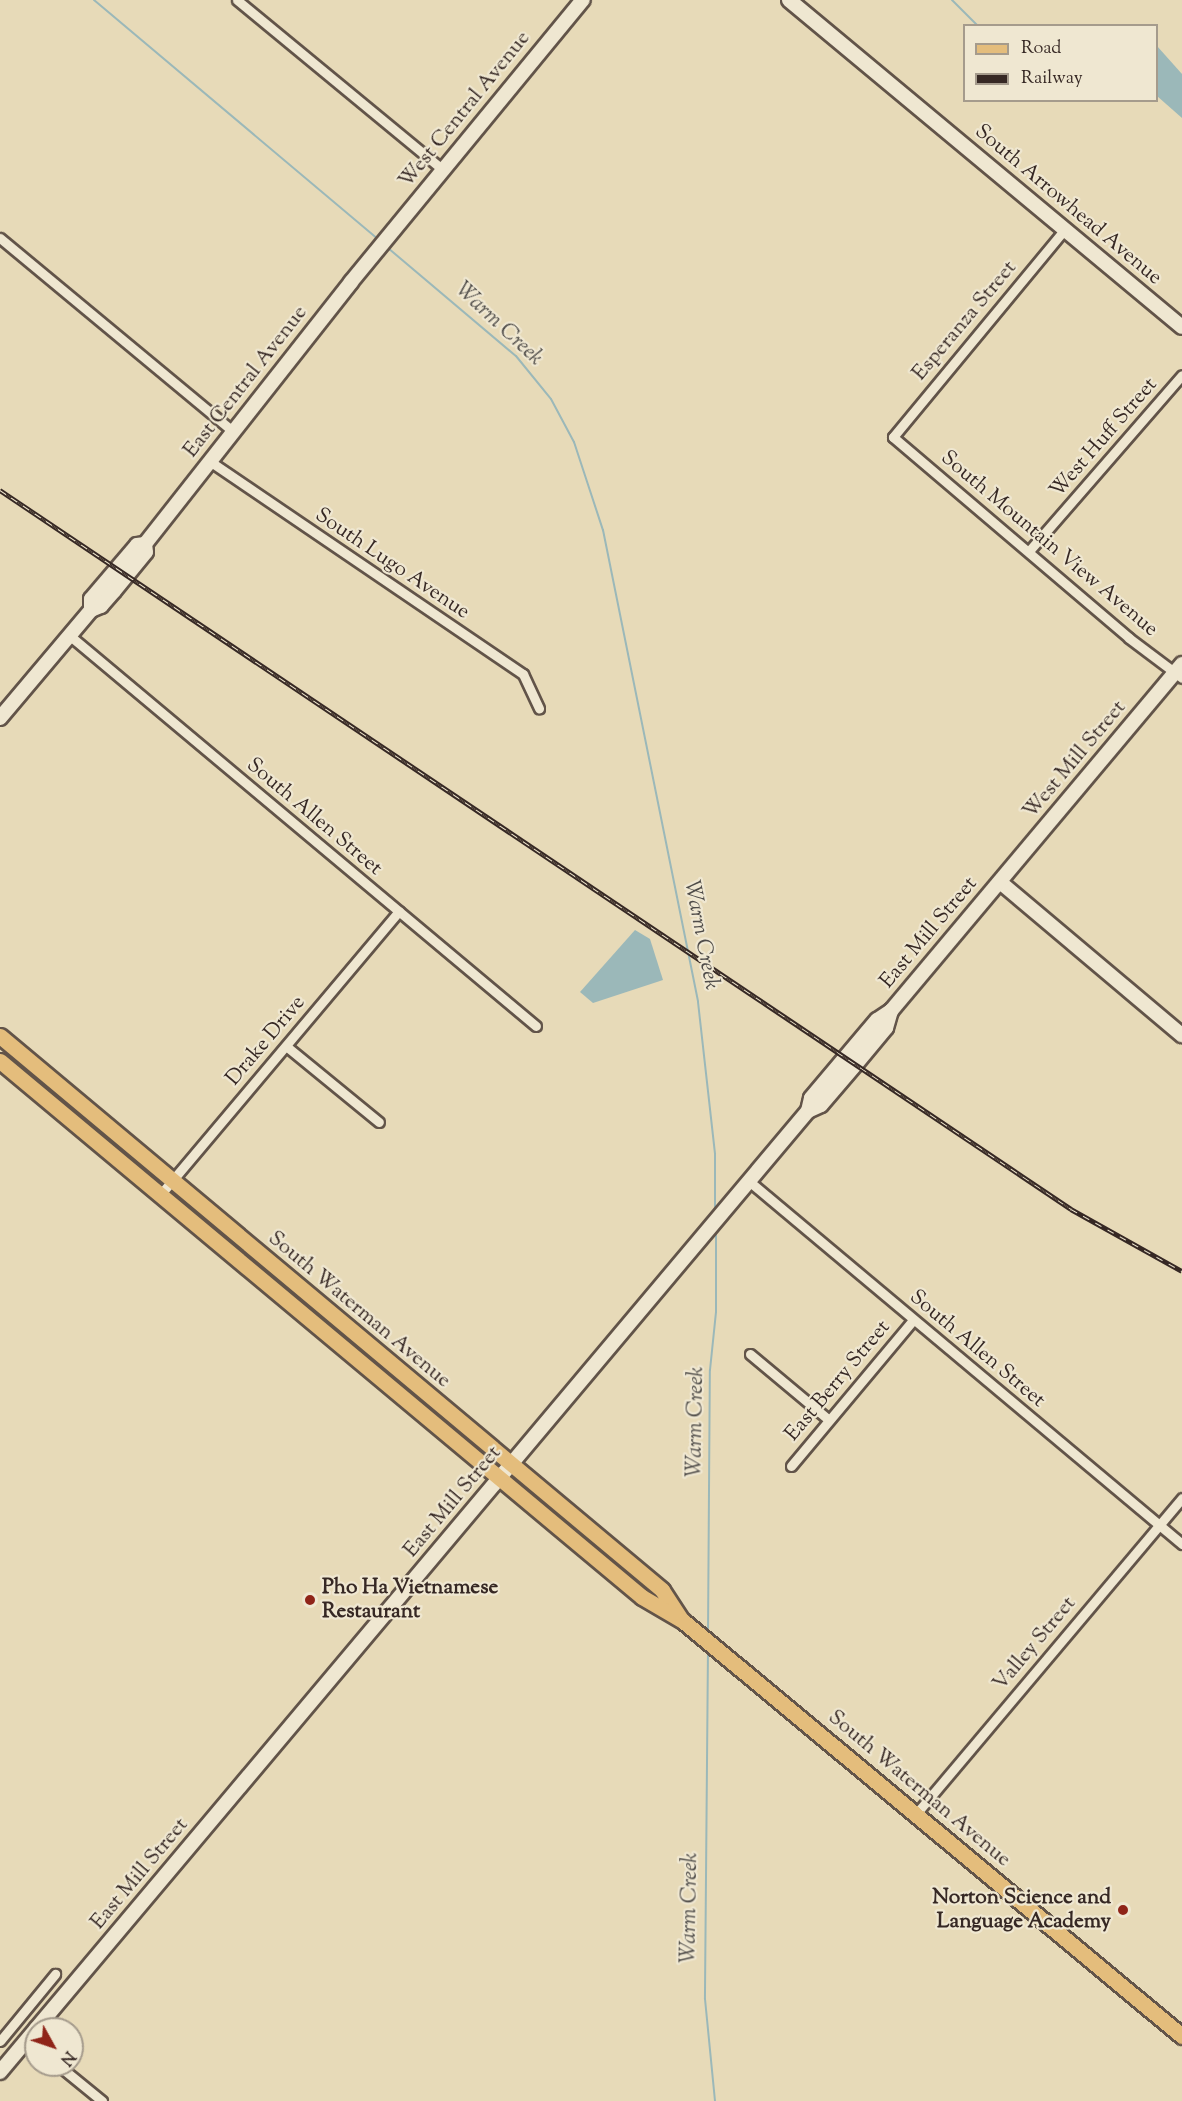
<!DOCTYPE html>
<style>
body{margin:0}
#map{position:relative;width:1182px;height:2101px;overflow:hidden;background:#e7dab8;font-family:"Sorts Mill Goudy",serif}
div>[style]{position:absolute}
.water>*{inset:0;background:#9bb8b9}
.stream>*{height:2px;margin:-1px;padding:0 1px;transform-origin:1px;border-radius:1px;background:#9bb8b9}
.roads{filter:drop-shadow(2px 0 #625449) drop-shadow(-2px 0 #625449) drop-shadow(0 2px #625449) drop-shadow(0 -2px #625449)}
.street>*{height:9px;margin:-4.5px;padding:0 4.5px;transform-origin:4.5px;border-radius:4.5px;background:#efe7d1}
.secondary>*{height:14px;margin:-7px;padding:0 7px;transform-origin:7px;border-radius:7px;background:#efe7d1}
.primary>*{height:15px;margin:-7.5px;padding:0 7.5px;transform-origin:7.5px;border-radius:7.5px;background:#e4bd7c}
.rail>*{height:4.5px;margin-top:-2.25px;transform-origin:0;background:repeating-linear-gradient(90deg,#efe7d1 0 7px,#362824 0 14px);box-sizing:border-box;border-block:2px solid #362824}
.dots>*{width:16px;height:16px;translate:-50% -50%;box-sizing:border-box;border:3px solid #efe7d1;border-radius:50%}
span{translate:-50% -50%;white-space:nowrap;text-align:center;line-height:1.15;-webkit-text-stroke:4.5px #efe7d1;paint-order:stroke}
.street-label{font-size:21px;color:#362824}
.poi-label{font-size:21px;color:#362824;font-weight:700}
.left{translate:0 -50%;text-align:left}
.right{translate:-100% -50%;text-align:right}
.water-label{font-size:22px;color:#4f4c49;font-style:italic}
.legend{position:absolute;left:963px;top:24px;width:195px;height:78px;box-sizing:border-box;background:#efe7d1;border:2px solid #a59b8c;margin:0;padding:8px 10px;list-style:none;font-size:18px;color:#362824}
.legend li{display:flex;align-items:center;gap:12px;height:30px}
.legend b{width:30px;border:2px solid #a59b8c}
.north{position:absolute;left:24px;top:2017px;width:60px;height:60px;box-sizing:border-box;background:#efe7d1;border:2px solid #a59b8c;border-radius:50%;rotate:130deg;font-size:16px;font-weight:700;line-height:24px;text-align:center;color:#362824}
.north::after{content:'';display:block;margin:auto;width:21px;height:27px;background:#8f2418;clip-path:polygon(50% 0,100% 100%,50% 72%,0 100%)}
</style>
<div id="map">
<div class="water">
<div style="clip-path:polygon(1157px 46px,1182px 74px,1182px 118px,1157px 96px)"></div>
<div style="clip-path:polygon(635px 930px,650px 939px,663px 980px,593px 1003px,580px 992px)"></div>
</div>
<div class="stream">
<div style="left:94px;top:0;width:373px;rotate:40.1deg"></div>
<div style="left:952px;top:0;width:35px;rotate:45deg"></div>
<div style="left:388px;top:248px;width:167px;rotate:40.2deg"></div>
<div style="left:516px;top:356px;width:55px;rotate:50.9deg"></div>
<div style="left:551px;top:399px;width:49px;rotate:61.9deg"></div>
<div style="left:574px;top:442px;width:93px;rotate:71.8deg"></div>
<div style="left:603px;top:530px;width:481px;rotate:78.6deg"></div>
<div style="left:698px;top:1002px;width:153px;rotate:83.6deg"></div>
<div style="left:715px;top:1154px;width:57px;rotate:90deg"></div>
<div style="left:708px;top:1634px;width:264px;rotate:-89.6deg"></div>
<div style="left:710px;top:1370px;width:58px;rotate:-84.1deg"></div>
<div style="left:716px;top:1312px;width:83px;rotate:-90deg"></div>
<div style="left:708px;top:1648px;width:351px;rotate:90.5deg"></div>
<div style="left:705px;top:1999px;width:102px;rotate:84.4deg"></div>
</div>
<div class="roads">
<div class="street">
<div style="left:237px;top:0;width:267px;rotate:39.5deg"></div>
<div style="left:1065px;top:229px;width:270px;rotate:129.6deg"></div>
<div style="left:893px;top:437px;width:310px;rotate:40.4deg"></div>
<div style="left:1129px;top:638px;width:66px;rotate:37deg"></div>
<div style="left:0;top:238px;width:304px;rotate:39.7deg"></div>
<div style="left:211px;top:462px;width:377px;rotate:34.2deg"></div>
<div style="left:523px;top:674px;width:38px;rotate:65deg"></div>
<div style="left:1029px;top:551px;width:233px;rotate:-49deg"></div>
<div style="left:69px;top:635px;width:609px;rotate:39.94deg"></div>
<div style="left:286px;top:1046px;width:120px;rotate:39.3deg"></div>
<div style="left:750px;top:1182px;width:564px;rotate:39.96deg"></div>
<div style="left:160px;top:1195px;width:371px;rotate:-49.9deg"></div>
<div style="left:750px;top:1354px;width:103px;rotate:39.9deg"></div>
<div style="left:791px;top:1466px;width:190px;rotate:-50.1deg"></div>
<div style="left:916px;top:1814px;width:413px;rotate:-49.9deg"></div>
<div style="left:0;top:2041px;width:87px;rotate:-50.6deg"></div>
<div style="left:58px;top:2065px;width:57px;rotate:39.3deg"></div>
</div>
<div class="secondary">
<div style="left:789px;top:0;width:511px;rotate:39.76deg"></div>
<div style="left:91px;top:610px;width:11px;rotate:-90deg"></div>
<div style="left:91px;top:599px;width:71px;rotate:-49.6deg"></div>
<div style="left:137px;top:545px;width:8px;rotate:-7deg"></div>
<div style="left:145px;top:544px;width:333px;rotate:-51.8deg"></div>
<div style="left:351px;top:282px;width:365px;rotate:-50.6deg"></div>
<div style="left:0;top:718px;width:141px;rotate:-49.9deg"></div>
<div style="left:91px;top:610px;width:11px;rotate:-22deg"></div>
<div style="left:101px;top:606px;width:20px;rotate:-49deg"></div>
<div style="left:114px;top:591px;width:50px;rotate:-50.6deg"></div>
<div style="left:146px;top:552px;width:8px;rotate:-97deg"></div>
<div style="left:1000px;top:882px;width:238px;rotate:40.1deg"></div>
<div style="left:808px;top:1111px;width:13px;rotate:-77deg"></div>
<div style="left:811px;top:1098px;width:102px;rotate:-49.8deg"></div>
<div style="left:877px;top:1020px;width:17px;rotate:-33deg"></div>
<div style="left:891px;top:1011px;width:453px;rotate:-50deg"></div>
<div style="left:36px;top:2029px;width:1199px;rotate:-49.94deg"></div>
<div style="left:808px;top:1111px;width:14px;rotate:-25deg"></div>
<div style="left:821px;top:1105px;width:54px;rotate:-49.5deg"></div>
<div style="left:856px;top:1064px;width:47px;rotate:-50.2deg"></div>
<div style="left:886px;top:1028px;width:18px;rotate:-74deg"></div>
<div style="left:0;top:2072px;width:56px;rotate:-50.1deg"></div>
</div>
<div class="primary">
<div style="left:0;top:1036px;width:863px;rotate:39.92deg"></div>
<div style="left:662px;top:1590px;width:35px;rotate:57deg"></div>
<div style="left:0;top:1061px;width:836px;rotate:39.86deg"></div>
<div style="left:642px;top:1597px;width:48px;rotate:30.3deg"></div>
<div style="left:683px;top:1621px;width:649px;rotate:39.75deg"></div>
</div>
</div>
<div class="rail">
<div style="left:0;top:490px;width:1290px;rotate:33.87deg"></div>
<div style="left:1071px;top:1209px;width:127px;rotate:29.2deg"></div>
</div>
<div class="dots">
<div style="left:310px;top:1600px;background:#8f2418"></div>
<div style="left:1123px;top:1910px;background:#8f2418"></div>
</div>
<div class="street-label">
<span style="left:465px;top:110px;rotate:-51deg">West Central Avenue</span>
<span style="left:1068px;top:205px;rotate:40deg">South Arrowhead Avenue</span>
<span style="left:965px;top:321px;rotate:-50deg">Esperanza Street</span>
<span style="left:246px;top:382px;rotate:-52deg">East Central Avenue</span>
<span style="left:1104px;top:438px;rotate:-49deg">West Huff Street</span>
<span style="left:1049px;top:544px;rotate:40deg">South Mountain View Avenue</span>
<span style="left:392px;top:564px;rotate:34deg">South Lugo Avenue</span>
<span style="left:1075px;top:760px;rotate:-50deg">West Mill Street</span>
<span style="left:314px;top:817px;rotate:40deg">South Allen Street</span>
<span style="left:929px;top:933px;rotate:-50deg">East Mill Street</span>
<span style="left:266px;top:1041px;rotate:-50deg">Drake Drive</span>
<span style="left:359px;top:1310px;rotate:40deg">South Waterman Avenue</span>
<span style="left:977px;top:1349px;rotate:40deg">South Allen Street</span>
<span style="left:838px;top:1381px;rotate:-50deg">East Berry Street</span>
<span style="left:453px;top:1502px;rotate:-50deg">East Mill Street</span>
<span style="left:1035px;top:1644px;rotate:-50deg">Valley Street</span>
<span style="left:919px;top:1789px;rotate:40deg">South Waterman Avenue</span>
<span style="left:140px;top:1874px;rotate:-50deg">East Mill Street</span>
</div>
<div class="poi-label">
<span class="left" style="left:322px;top:1600px">Pho Ha Vietnamese<br>Restaurant</span>
<span class="right" style="left:1111px;top:1910px">Norton Science and<br>Language Academy</span>
</div>
<div class="water-label">
<span style="left:498px;top:325px;rotate:43deg">Warm Creek</span>
<span style="left:700px;top:935px;rotate:79deg">Warm Creek</span>
<span style="left:697px;top:1422px;rotate:-89deg">Warm Creek</span>
<span style="left:691px;top:1908px;rotate:-89deg">Warm Creek</span>
</div>
<ul class="legend">
<li><b style="height:8px;background:#e4bd7c"></b>Road</li>
<li><b style="height:8px;background:#362824"></b>Railway</li>
</ul>
<div class="north">N</div>
</div>
